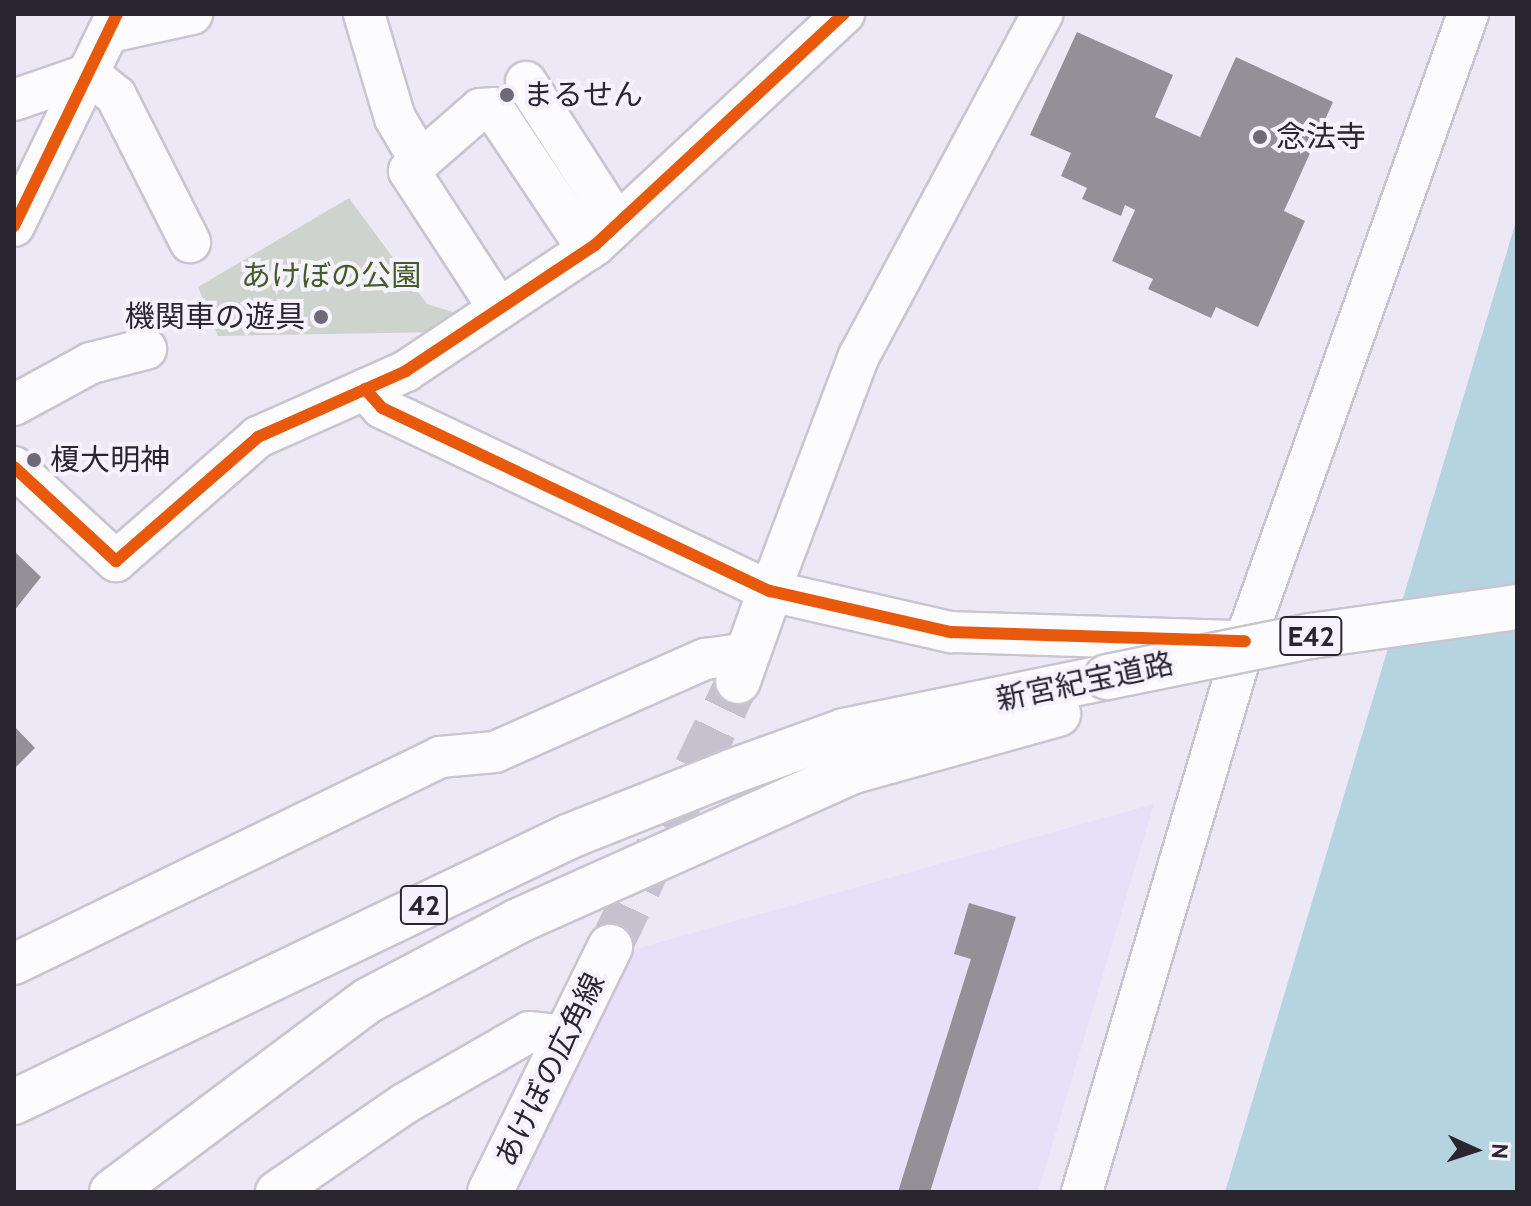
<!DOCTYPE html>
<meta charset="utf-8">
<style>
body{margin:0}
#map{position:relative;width:1531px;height:1206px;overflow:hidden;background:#ede8f6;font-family:Cabin,"Noto Sans JP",sans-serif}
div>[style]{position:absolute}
.built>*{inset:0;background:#e8dff8}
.green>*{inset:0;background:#cfd3ce}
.water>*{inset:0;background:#b6d3e0}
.building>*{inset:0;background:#958f98;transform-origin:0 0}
.major-tunnel>*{height:44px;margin-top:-22px;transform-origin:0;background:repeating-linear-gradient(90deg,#c6c1ce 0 44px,transparent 0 66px)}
.roads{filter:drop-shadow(2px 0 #c9c5d0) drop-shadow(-2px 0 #c9c5d0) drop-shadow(0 2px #c9c5d0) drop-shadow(0 -2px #c9c5d0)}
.minor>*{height:40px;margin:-20px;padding:0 20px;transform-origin:20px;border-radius:20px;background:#fcfcfe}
.major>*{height:44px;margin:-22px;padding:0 22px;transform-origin:22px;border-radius:22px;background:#fcfcfe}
.highway>*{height:44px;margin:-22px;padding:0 22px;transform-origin:22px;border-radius:22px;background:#fcfcfe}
.bridges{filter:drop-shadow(2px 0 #c9c5d0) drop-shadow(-2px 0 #c9c5d0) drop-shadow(0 2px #c9c5d0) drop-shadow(0 -2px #c9c5d0)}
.highway-bridge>*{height:44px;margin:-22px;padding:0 22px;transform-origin:22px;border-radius:22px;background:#fcfcfe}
.cycleway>*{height:12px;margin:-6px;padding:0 6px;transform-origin:6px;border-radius:6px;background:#e8590c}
.dots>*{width:22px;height:22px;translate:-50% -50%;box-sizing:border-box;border:4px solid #f6f2fd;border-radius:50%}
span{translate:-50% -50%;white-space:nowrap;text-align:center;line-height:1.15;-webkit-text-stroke:8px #f6f2fd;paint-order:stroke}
.shield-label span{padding:2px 6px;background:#f6f2fd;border:2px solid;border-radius:6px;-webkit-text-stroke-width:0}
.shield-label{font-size:28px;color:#29262f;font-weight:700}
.poi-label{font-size:30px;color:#29262f}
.left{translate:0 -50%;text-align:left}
.right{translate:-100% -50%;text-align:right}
.park-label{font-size:30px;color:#465b29}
.street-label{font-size:30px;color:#29262f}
.frame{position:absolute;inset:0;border:16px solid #29262f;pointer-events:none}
.north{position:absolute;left:1435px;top:1110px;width:80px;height:80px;-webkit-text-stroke:6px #f6f2fd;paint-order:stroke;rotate:93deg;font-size:22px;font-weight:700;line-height:32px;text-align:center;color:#29262f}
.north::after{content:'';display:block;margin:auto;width:28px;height:36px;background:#29262f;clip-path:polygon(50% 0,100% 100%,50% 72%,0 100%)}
</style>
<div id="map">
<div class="built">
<div style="clip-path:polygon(1154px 804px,1038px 1192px,507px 1192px,632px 950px)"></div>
</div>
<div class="green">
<div style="clip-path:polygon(349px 198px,427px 304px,462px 315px,446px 332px,218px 336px,198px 287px)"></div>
</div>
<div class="water">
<div style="clip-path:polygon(1517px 218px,1517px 1192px,1225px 1192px)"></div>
</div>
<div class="building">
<div style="clip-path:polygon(1077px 32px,1173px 75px,1155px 117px,1200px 137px,1236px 57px,1333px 102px,1284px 211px,1305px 221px,1258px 327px,1216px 307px,1211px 318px,1148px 289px,1153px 279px,1112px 261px,1135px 210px,1125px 205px,1121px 216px,1082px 199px,1087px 188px,1061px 176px,1071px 153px,1030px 135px)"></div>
<div style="left:251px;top:303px;width:31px;height:25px"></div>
<div style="clip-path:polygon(14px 551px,41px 577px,14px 611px)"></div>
<div style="clip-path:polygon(14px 726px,35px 748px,14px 769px)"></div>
<div style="clip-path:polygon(969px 903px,1016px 917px,930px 1192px,898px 1192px,971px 959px,954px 954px)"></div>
</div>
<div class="major-tunnel">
<div style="left:610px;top:947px;width:295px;rotate:-64.3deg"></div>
</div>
<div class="roads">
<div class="minor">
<div style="left:364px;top:14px;width:109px;rotate:73.4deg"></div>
<div style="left:395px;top:118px;width:45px;rotate:59.5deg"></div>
<div style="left:110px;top:32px;width:84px;rotate:-12.4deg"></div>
<div style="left:526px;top:82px;width:168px;rotate:57.2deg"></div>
<div style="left:14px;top:100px;width:79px;rotate:-19.1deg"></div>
<div style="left:89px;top:74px;width:35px;rotate:39deg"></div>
<div style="left:116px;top:96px;width:164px;rotate:63.1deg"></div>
<div style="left:14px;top:226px;width:236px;rotate:-64.1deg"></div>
<div style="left:499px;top:309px;width:165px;rotate:-123.1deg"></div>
<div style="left:409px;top:171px;width:94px;rotate:-41.1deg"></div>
<div style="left:480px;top:109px;width:13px;rotate:-4deg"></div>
<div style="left:493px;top:108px;width:171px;rotate:56.2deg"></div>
<div style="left:365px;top:389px;width:25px;rotate:48deg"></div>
<div style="left:382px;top:408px;width:429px;rotate:25.3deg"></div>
<div style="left:770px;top:591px;width:186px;rotate:12.8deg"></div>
<div style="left:951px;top:632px;width:288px;rotate:1.8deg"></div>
<div style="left:14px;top:405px;width:88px;rotate:-28.6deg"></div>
<div style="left:91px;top:363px;width:57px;rotate:-14.3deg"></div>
<div style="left:14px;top:467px;width:139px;rotate:42.7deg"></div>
<div style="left:116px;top:561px;width:189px;rotate:-41.1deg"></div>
<div style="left:258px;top:437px;width:162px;rotate:-24deg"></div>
<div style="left:406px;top:371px;width:227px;rotate:-33.7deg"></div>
<div style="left:595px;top:245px;width:340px;rotate:-42.9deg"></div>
<div style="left:770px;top:591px;width:251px;rotate:-69.3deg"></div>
<div style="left:859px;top:356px;width:388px;rotate:-61.8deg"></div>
<div style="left:14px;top:964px;width:474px;rotate:-25.9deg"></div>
<div style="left:440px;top:757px;width:55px;rotate:-5.2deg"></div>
<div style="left:495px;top:752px;width:230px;rotate:-23.9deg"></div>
<div style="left:705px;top:659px;width:43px;rotate:-7.9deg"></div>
<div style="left:276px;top:1192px;width:155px;rotate:-34.5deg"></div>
<div style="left:404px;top:1104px;width:144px;rotate:-29.9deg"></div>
<div style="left:529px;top:1032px;width:38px;rotate:6deg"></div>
<div style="left:1082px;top:1192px;width:575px;rotate:-73.52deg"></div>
<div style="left:1245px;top:641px;width:665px;rotate:-70.42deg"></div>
</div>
<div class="major">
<div style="left:738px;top:681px;width:96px;rotate:-70.4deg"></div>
<div style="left:490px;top:1192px;width:273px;rotate:-63.9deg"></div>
</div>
<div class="highway">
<div style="left:14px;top:1102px;width:616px;rotate:-25.57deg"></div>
<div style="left:570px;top:836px;width:173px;rotate:-21.7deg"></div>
<div style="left:731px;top:772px;width:120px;rotate:-19.9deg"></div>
<div style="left:844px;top:731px;width:268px;rotate:-11.6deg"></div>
<div style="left:112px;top:1192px;width:321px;rotate:-36.8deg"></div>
<div style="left:369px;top:1000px;width:169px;rotate:-27.9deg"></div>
<div style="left:518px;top:921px;width:368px;rotate:-24.1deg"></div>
<div style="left:854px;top:771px;width:212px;rotate:-15.6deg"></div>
</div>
</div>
<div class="bridges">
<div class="highway-bridge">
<div style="left:1107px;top:677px;width:208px;rotate:-11.4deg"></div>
<div style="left:1311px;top:636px;width:208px;rotate:-8deg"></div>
</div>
</div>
<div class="cycleway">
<div style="left:14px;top:226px;width:236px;rotate:-64.1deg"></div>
<div style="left:365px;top:389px;width:25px;rotate:48deg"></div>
<div style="left:382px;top:408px;width:429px;rotate:25.3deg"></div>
<div style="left:770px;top:591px;width:186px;rotate:12.8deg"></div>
<div style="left:951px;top:632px;width:294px;rotate:1.8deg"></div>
<div style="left:14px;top:467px;width:139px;rotate:42.7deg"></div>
<div style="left:116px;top:561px;width:189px;rotate:-41.1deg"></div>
<div style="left:258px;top:437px;width:162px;rotate:-24deg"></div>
<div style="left:406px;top:371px;width:227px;rotate:-33.7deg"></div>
<div style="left:595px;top:245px;width:340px;rotate:-42.9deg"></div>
</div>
<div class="dots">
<div style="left:507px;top:95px;background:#6e6a75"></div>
<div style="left:1260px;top:137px;background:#6e6a75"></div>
<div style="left:321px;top:317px;background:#6e6a75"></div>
<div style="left:34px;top:460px;background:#6e6a75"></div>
</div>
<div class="shield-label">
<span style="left:1311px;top:636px">E42</span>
<span style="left:424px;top:905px">42</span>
</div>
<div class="poi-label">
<span class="left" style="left:523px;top:95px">まるせん</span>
<span class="left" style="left:1276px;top:137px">念法寺</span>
<span class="right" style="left:305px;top:317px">機関車の遊具</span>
<span class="left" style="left:50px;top:460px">榎大明神</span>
</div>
<div class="park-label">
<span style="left:331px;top:276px">あけぼの公園</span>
</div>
<div class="street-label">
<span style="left:1085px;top:682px;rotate:-12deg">新宮紀宝道路</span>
<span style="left:550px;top:1070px;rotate:-64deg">あけぼの広角線</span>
</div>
<div class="frame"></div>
<div class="north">N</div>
</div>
